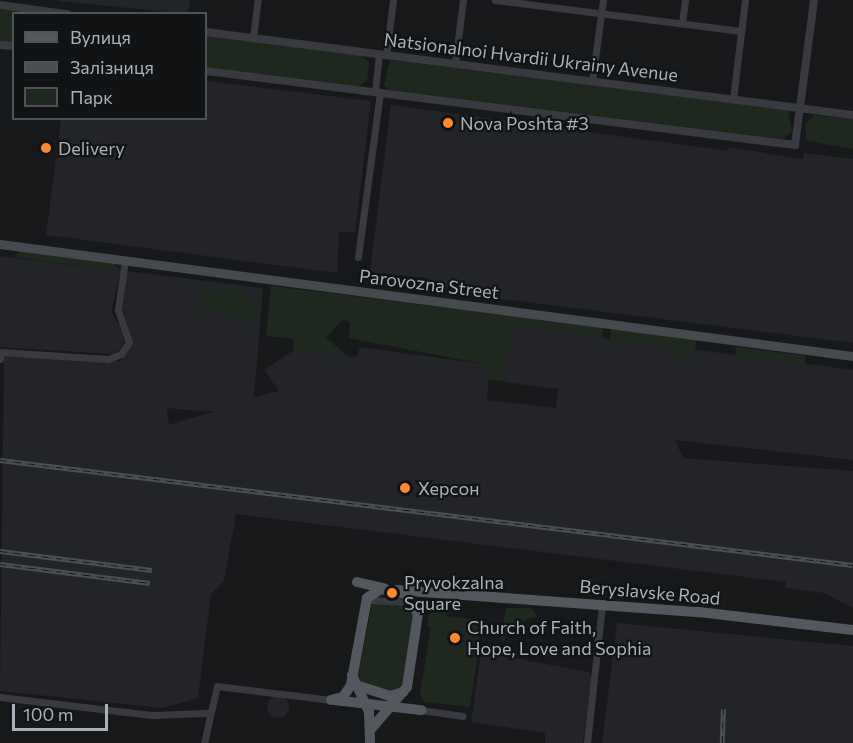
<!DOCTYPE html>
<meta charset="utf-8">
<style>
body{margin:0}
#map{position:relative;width:853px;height:743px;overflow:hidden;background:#17181a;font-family:Commissioner,sans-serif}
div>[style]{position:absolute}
.built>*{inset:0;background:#232427}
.round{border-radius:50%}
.green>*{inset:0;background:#1f281f;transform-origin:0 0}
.minor>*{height:7px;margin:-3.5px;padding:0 3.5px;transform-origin:3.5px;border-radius:3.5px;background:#383a3f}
.tertiary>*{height:8px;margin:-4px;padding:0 4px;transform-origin:4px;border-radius:4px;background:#383a3f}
.secondary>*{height:9px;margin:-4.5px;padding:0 4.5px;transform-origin:4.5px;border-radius:4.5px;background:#464a4f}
.primary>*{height:10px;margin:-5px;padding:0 5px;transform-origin:5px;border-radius:5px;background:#54585e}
.rail>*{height:4.5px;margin-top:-2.25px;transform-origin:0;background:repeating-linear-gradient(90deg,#121315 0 7px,#4b4f54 0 14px);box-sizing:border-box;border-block:2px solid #4b4f54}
.dots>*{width:16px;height:16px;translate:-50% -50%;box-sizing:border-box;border:3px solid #121315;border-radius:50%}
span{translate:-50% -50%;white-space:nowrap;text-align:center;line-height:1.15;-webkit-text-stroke:4.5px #121315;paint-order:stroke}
.street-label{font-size:18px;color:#a8b2ba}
.poi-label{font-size:18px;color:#a8b2ba}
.left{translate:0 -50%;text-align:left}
.legend{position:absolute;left:12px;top:12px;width:195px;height:108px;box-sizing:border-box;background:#121315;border:2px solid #4e5357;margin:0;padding:8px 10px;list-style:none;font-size:18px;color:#a8b2ba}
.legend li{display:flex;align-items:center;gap:12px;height:30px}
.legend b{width:30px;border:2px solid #4e5357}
.scale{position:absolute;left:12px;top:704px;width:96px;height:27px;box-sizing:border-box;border:3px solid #a8b2ba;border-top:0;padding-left:8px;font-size:18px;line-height:21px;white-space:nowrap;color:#a8b2ba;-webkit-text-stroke:4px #121315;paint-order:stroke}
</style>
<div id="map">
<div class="built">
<div style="clip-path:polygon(190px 0,188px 14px,58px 1px,58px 0)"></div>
<div style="clip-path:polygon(206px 81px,371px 101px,355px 232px,339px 232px,337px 273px,46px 235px,61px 119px,206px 118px)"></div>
<div style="clip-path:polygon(391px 105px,728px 151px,729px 147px,795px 158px,803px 159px,804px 153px,853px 159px,853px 343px,446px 292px,447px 286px,427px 284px,427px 278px,370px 272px)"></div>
<div style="clip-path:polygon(0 256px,121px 271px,111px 312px,126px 336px,122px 348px,112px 354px,0 347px)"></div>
<div style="clip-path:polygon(evenodd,127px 271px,263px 288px,254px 397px,279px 391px,264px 370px,294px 350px,357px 357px,360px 347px,490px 365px,487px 400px,556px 408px,558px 389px,504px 382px,511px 326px,853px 370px,853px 460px,675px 440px,683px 458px,853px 471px,853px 608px,824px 593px,785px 588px,786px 582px,236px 514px,224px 581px,211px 594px,198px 698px,162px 708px,0 691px,4px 355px,121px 361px,132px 343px,123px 309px,127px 271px,167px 408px,198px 411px,215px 411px,169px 425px,167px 408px)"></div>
<div style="clip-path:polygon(617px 623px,853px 646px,853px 743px,602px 743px)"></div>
<div style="clip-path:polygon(481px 652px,589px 672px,593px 680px,583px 743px,545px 743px,545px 733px,471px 722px)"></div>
<div class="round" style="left:267px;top:696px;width:22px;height:22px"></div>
</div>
<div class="green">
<div style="clip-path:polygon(0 9px,38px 13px,14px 14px,13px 42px,0 41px)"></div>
<div style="clip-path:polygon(206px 35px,361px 55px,369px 62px,367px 81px,359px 86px,206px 67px)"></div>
<div style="clip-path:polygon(390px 60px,788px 110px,792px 131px,783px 139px,389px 90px,384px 85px)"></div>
<div style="clip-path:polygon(814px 115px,853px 119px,853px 149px,807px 141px,805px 124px)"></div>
<div style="clip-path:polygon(20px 251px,112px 262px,121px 271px,13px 257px)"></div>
<div style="clip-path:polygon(271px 286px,604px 327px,602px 338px,512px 326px,504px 381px,488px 380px,489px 365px,349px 338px,350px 322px,343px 319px,326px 338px,348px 356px,294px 350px,293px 339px,266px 336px)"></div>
<div style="clip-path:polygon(238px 289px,248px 294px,258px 310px,257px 322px,201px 310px,196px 294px)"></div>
<div style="clip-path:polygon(611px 328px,696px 340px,695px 349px,683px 363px,673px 363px,675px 349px,610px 340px)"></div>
<div style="left:736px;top:347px;width:70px;height:9px;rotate:7deg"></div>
<div style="clip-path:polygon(372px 602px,407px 604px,413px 613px,403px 685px,396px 692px,368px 689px,358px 678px)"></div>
<div style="clip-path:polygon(437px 608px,447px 609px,446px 616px,483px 620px,470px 707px,425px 702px,420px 694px,431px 627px,427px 626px,428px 616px)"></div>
<div style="clip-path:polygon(506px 608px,531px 608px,538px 616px,510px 625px,504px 642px,500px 638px)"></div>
</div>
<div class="minor">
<div style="left:495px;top:0;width:248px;rotate:7.2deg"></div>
<div style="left:682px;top:22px;width:22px;rotate:-82deg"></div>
<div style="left:253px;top:38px;width:38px;rotate:-83deg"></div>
<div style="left:386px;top:55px;width:55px;rotate:-82.7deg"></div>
<div style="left:455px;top:63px;width:64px;rotate:-82.8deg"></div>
<div style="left:592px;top:81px;width:82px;rotate:-82.3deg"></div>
<div style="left:375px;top:92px;width:38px;rotate:-84deg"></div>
<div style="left:733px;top:99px;width:100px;rotate:-83.1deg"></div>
<div style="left:358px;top:257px;width:165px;rotate:-82.4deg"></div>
<div style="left:0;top:359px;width:7px;rotate:-82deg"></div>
<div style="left:1px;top:352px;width:107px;rotate:3.7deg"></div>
<div style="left:108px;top:359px;width:14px;rotate:-21deg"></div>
<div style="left:121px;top:354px;width:14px;rotate:-56deg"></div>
<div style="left:129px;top:342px;width:34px;rotate:-109deg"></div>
<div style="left:118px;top:310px;width:50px;rotate:-82deg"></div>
<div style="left:371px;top:600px;width:38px;rotate:3deg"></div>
<div style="left:0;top:697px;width:152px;rotate:6.8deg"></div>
<div style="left:151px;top:715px;width:57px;rotate:-2deg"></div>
<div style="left:421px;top:710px;width:42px;rotate:8.1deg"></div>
<div style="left:204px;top:743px;width:58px;rotate:-77.2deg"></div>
<div style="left:217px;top:686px;width:115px;rotate:7deg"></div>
<div style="left:587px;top:743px;width:139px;rotate:-83.8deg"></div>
</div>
<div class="tertiary">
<div style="left:0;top:5px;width:68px;rotate:7.7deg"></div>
<div style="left:206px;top:32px;width:652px;rotate:7.31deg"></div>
<div style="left:0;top:45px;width:14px;rotate:4deg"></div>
<div style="left:206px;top:71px;width:594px;rotate:7.16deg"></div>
<div style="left:795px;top:145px;width:146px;rotate:-82.5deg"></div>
</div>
<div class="secondary">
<div style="left:0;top:244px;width:860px;rotate:7.48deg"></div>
</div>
<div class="primary">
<div style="left:357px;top:582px;width:28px;rotate:13deg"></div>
<div style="left:396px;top:590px;width:304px;rotate:4.2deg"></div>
<div style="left:699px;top:612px;width:155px;rotate:6.7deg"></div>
<div style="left:352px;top:675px;width:41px;rotate:65.3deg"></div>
<div style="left:369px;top:712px;width:31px;rotate:88deg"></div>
<div style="left:356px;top:685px;width:36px;rotate:18deg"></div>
<div style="left:390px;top:696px;width:14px;rotate:-17deg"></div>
<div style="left:331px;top:700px;width:12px;rotate:-14deg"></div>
<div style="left:343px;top:697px;width:14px;rotate:-56deg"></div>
<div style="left:351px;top:685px;width:88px;rotate:-79.6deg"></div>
<div style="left:367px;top:598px;width:17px;rotate:-33deg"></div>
<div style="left:381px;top:589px;width:25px;rotate:11deg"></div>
<div style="left:406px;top:594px;width:23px;rotate:59deg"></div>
<div style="left:418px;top:614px;width:74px;rotate:98.6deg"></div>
<div style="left:407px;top:687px;width:54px;rotate:130.5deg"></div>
<div style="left:334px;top:700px;width:88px;rotate:6.6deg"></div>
</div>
<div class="rail">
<div style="left:0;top:460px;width:859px;rotate:7.02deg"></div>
<div style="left:0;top:551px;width:153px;rotate:7.1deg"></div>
<div style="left:0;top:564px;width:151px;rotate:7.2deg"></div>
<div style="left:722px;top:743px;width:34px;rotate:-88deg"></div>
</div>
<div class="dots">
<div style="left:448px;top:123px;background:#ff892a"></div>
<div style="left:46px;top:148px;background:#ff892a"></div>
<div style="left:405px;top:488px;background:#ff892a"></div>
<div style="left:392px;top:593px;background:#ff892a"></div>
<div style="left:455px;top:638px;background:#ff892a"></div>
</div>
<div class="street-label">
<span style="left:531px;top:57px;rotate:7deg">Natsionalnoi Hvardii Ukrainy Avenue</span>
<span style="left:429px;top:284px;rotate:7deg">Parovozna Street</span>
<span style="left:650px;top:592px;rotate:5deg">Beryslavske Road</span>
</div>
<div class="poi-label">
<span class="left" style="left:460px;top:123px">Nova Poshta #3</span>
<span class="left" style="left:58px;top:148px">Delivery</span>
<span class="left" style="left:418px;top:488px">Херсон</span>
<span class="left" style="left:404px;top:593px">Pryvokzalna<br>Square</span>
<span class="left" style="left:467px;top:638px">Church of Faith,<br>Hope, Love and Sophia</span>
</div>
<ul class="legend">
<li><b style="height:8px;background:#54585e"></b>Вулиця</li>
<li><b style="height:8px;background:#4b4f54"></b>Залізниця</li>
<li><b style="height:16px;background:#1f281f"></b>Парк</li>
</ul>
<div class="scale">100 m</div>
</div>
